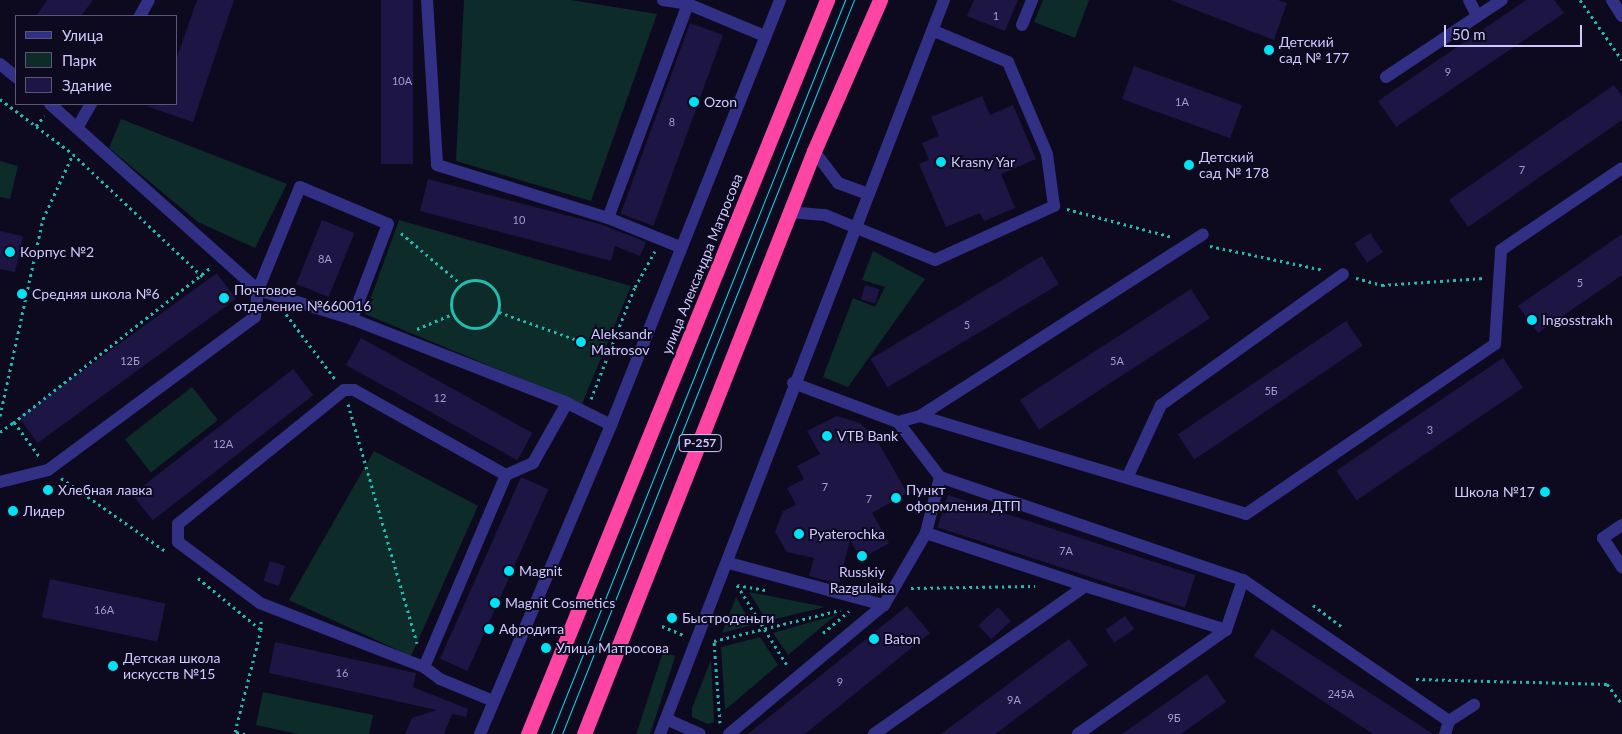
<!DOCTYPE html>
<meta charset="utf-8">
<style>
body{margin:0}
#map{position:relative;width:1622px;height:734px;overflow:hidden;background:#0d0a20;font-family:Lato,sans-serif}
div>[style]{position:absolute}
.green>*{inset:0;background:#0d2b29;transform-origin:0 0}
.building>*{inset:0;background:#1d1543;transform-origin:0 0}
.path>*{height:3px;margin-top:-1.5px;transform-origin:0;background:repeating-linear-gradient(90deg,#21bcae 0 2.5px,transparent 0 6.5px)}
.path>.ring{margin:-1.5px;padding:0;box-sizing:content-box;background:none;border:3px solid #21bcae;border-radius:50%}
.minor>*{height:12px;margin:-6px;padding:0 6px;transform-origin:6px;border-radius:6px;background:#313084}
.highway>*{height:15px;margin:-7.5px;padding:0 7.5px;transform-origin:7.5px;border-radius:7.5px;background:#ff45a3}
.tram>*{height:1px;margin:-0.5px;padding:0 0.5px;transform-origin:0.5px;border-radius:0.5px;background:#00e3f5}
.dots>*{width:14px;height:14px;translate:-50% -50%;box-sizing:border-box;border:2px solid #0d0a20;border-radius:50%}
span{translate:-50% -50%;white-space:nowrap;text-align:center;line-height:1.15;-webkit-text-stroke:4px #0d0a20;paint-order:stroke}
.number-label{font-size:11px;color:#a29dd0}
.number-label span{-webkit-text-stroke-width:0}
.shield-label span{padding:1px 4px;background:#0d0a20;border:1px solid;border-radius:4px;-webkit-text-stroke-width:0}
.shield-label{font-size:12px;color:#cecaff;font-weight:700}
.poi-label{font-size:14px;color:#cecaff}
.left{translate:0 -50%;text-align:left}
.right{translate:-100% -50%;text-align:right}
.street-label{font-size:14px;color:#cecaff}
.legend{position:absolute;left:15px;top:15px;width:162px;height:90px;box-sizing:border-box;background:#0d0a20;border:1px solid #5a5779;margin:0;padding:6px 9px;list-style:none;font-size:15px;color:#cecaff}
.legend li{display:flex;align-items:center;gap:10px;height:25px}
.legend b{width:25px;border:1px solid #5a5779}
.scale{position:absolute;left:1444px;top:25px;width:138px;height:22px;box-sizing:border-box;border:2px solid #cecaff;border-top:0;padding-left:6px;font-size:15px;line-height:18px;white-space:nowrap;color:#cecaff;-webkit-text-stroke:4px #0d0a20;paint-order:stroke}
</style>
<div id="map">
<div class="green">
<div style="clip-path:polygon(464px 0,571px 0,657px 14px,591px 201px,456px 161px)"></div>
<div style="clip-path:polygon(1043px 0,1089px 0,1075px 38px,1034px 22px)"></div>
<div style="clip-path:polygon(121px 119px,287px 184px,255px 248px,198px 222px,109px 148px)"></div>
<div style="clip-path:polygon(0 161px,18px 166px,10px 199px,0 197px)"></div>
<div style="clip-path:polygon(399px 220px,631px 286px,582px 404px,365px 314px)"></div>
<div style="clip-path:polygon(873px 251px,925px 279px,848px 387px,823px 377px,853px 298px,875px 307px,885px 287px,862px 280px)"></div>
<div style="left:192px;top:387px;width:42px;height:85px;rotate:52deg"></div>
<div style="clip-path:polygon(374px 451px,478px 506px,411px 656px,289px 600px)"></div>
<div style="clip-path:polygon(749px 592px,825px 607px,767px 621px)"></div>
<div style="clip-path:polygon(736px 597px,752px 625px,722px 633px)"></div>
<div style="clip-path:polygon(836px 615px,788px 655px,773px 633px)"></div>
<div style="clip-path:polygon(760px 637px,778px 665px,725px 710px,721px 647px)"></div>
<div style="left:663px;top:652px;width:13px;height:90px;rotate:18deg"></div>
<div style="clip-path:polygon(711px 660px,714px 722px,708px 724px,692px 717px,692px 708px)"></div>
<div style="clip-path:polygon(263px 692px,373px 715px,369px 734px,298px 734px,256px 725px)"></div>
</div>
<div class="building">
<div style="clip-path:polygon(47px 0,93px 0,81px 16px,36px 16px)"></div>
<div style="clip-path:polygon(197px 0,234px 0,193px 122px,146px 106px,176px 104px,176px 60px)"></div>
<div style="left:381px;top:0;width:32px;height:164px"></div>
<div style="clip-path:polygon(974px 0,1018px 0,1005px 31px,967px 16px)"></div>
<div style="clip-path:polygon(1170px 0,1278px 0,1287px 3px,1274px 40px)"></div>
<div style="clip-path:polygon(1526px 0,1554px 0,1564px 13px,1396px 127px,1378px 101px)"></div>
<div style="left:690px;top:23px;width:35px;height:203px;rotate:20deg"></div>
<div style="left:1134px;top:66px;width:115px;height:35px;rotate:20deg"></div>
<div style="clip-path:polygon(1614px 85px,1622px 96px,1622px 120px,1468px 227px,1449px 200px)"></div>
<div style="clip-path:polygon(982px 96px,990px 115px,1013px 105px,1036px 159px,1001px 174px,1015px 208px,984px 221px,980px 213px,946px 227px,919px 164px,929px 160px,922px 143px,939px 136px,931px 117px)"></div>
<div style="clip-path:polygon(428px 179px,600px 224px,646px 242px,640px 256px,615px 246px,611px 261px,420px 211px)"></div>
<div style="left:322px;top:220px;width:35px;height:69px;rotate:22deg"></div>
<div style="clip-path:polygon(0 231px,23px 236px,15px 272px,0 269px)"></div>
<div style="left:1370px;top:233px;width:23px;height:19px;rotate:56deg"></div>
<div style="clip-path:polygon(1622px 234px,1622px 275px,1538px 333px,1518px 306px)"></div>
<div style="left:1042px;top:256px;width:33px;height:200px;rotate:59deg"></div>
<div style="left:217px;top:273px;width:32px;height:245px;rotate:54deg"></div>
<div style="left:865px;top:285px;width:15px;height:15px;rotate:16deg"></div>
<div style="left:1191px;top:289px;width:35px;height:204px;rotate:57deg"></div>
<div style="left:1346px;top:321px;width:30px;height:203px;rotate:56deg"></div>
<div style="left:361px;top:338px;width:196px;height:31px;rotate:29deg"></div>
<div style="left:1503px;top:358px;width:36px;height:201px;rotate:56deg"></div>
<div style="left:293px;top:369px;width:33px;height:204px;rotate:52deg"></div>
<div style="clip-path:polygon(837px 416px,860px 423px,877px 440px,907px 493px,872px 513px,889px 543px,861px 559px,850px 540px,839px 584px,809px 576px,814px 558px,787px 552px,775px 532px,783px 511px,796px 505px,787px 488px,804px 479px,797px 466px,820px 454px,807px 431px)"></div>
<div style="left:521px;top:477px;width:30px;height:199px;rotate:24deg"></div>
<div style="left:948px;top:495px;width:260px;height:34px;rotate:18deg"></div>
<div style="left:270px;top:561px;width:16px;height:21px;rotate:18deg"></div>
<div style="left:50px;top:579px;width:118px;height:39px;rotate:12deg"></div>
<div style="clip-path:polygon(907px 606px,930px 633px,805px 734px,748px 734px)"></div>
<div style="left:998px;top:607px;width:19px;height:27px;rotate:47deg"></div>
<div style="left:1125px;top:616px;width:16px;height:24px;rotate:55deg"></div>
<div style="clip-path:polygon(1272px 629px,1433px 734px,1373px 734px,1254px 656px)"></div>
<div style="clip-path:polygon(1069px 639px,1088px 665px,995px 734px,941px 734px)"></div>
<div style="clip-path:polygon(275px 642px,416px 673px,413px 687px,468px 709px,466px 717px,452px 714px,444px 734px,405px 734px,412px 718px,437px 710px,269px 673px)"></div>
<div style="clip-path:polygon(1207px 674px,1226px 702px,1181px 734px,1122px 734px)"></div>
</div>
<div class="path">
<div style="left:1580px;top:0;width:73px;rotate:55deg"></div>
<div style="left:0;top:99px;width:91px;rotate:37deg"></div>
<div style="left:73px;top:154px;width:178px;rotate:43.4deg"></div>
<div style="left:36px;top:126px;width:13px;rotate:-51deg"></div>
<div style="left:1067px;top:209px;width:109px;rotate:14.9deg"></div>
<div style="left:401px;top:233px;width:79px;rotate:40.4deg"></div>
<div style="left:1210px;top:246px;width:116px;rotate:11.9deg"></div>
<div style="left:1356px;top:278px;width:27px;rotate:15deg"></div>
<div style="left:1382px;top:285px;width:102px;rotate:-3.9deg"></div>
<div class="ring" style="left:451px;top:280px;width:45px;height:45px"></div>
<div style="left:499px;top:312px;width:119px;rotate:19.7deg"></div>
<div style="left:286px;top:314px;width:81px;rotate:53deg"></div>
<div style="left:417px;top:329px;width:39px;rotate:-23deg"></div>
<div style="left:591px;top:399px;width:120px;rotate:-68.6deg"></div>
<div style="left:635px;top:287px;width:41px;rotate:-60.9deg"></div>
<div style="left:348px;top:404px;width:249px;rotate:73.9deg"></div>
<div style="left:0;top:416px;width:202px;rotate:-77.7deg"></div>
<div style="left:43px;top:219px;width:72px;rotate:-65.2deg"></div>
<div style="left:13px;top:423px;width:251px;rotate:-38.2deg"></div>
<div style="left:0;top:432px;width:17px;rotate:-36deg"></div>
<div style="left:14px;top:422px;width:42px;rotate:53.7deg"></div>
<div style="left:61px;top:478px;width:126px;rotate:35deg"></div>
<div style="left:198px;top:578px;width:82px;rotate:39.5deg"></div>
<div style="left:261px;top:630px;width:12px;rotate:-90deg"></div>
<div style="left:911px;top:588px;width:124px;rotate:-0.9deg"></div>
<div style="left:765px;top:590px;width:28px;rotate:-170deg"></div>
<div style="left:737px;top:585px;width:94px;rotate:58deg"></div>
<div style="left:1313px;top:605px;width:36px;rotate:37deg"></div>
<div style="left:662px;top:626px;width:23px;rotate:23deg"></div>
<div style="left:823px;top:633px;width:34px;rotate:-40deg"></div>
<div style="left:1416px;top:679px;width:191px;rotate:1.5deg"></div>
<div style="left:1607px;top:684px;width:25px;rotate:53deg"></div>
<div style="left:720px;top:723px;width:82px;rotate:-94.2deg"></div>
<div style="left:714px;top:641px;width:130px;rotate:-13.8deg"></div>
<div style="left:245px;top:734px;width:10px;rotate:-169deg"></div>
<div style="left:235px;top:732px;width:105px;rotate:-75.7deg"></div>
</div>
<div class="minor">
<div style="left:427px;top:0;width:165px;rotate:86.5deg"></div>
<div style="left:437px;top:165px;width:179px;rotate:17.2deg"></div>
<div style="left:608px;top:218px;width:228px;rotate:-69.5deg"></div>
<div style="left:663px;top:0;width:25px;rotate:9deg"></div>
<div style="left:688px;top:4px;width:83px;rotate:22.6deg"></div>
<div style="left:1469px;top:0;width:18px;rotate:63deg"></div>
<div style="left:1612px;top:0;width:19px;rotate:58deg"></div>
<div style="left:140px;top:16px;width:18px;rotate:-61deg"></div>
<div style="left:1022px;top:25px;width:27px;rotate:-68deg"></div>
<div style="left:0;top:64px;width:21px;rotate:39deg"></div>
<div style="left:1386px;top:77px;width:139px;rotate:-33.6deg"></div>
<div style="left:50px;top:104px;width:279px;rotate:41.8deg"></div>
<div style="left:258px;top:290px;width:98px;rotate:17.1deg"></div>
<div style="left:352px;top:319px;width:231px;rotate:21.3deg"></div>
<div style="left:567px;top:403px;width:49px;rotate:26.6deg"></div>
<div style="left:77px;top:128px;width:28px;rotate:-60deg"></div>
<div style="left:814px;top:151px;width:40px;rotate:53deg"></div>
<div style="left:838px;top:183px;width:30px;rotate:20deg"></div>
<div style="left:789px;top:212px;width:36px;rotate:5deg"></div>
<div style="left:825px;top:215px;width:119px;rotate:22.2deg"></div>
<div style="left:935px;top:260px;width:131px;rotate:-24.4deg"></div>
<div style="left:1054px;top:206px;width:52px;rotate:-97.7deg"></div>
<div style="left:1047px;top:154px;width:100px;rotate:-113deg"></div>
<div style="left:1008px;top:62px;width:82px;rotate:-157.2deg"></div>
<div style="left:608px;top:218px;width:78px;rotate:21.9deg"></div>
<div style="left:793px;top:383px;width:112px;rotate:20.4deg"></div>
<div style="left:898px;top:422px;width:69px;rotate:52.6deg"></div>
<div style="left:940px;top:477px;width:320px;rotate:18.8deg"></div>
<div style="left:1243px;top:580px;width:250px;rotate:34.4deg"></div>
<div style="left:1449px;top:721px;width:14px;rotate:107deg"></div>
<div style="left:344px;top:390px;width:10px"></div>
<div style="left:354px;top:390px;width:174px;rotate:29.2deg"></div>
<div style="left:506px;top:475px;width:209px;rotate:113.1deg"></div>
<div style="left:424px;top:667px;width:176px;rotate:-158.7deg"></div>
<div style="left:260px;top:603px;width:102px;rotate:-143.4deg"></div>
<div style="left:178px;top:542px;width:18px;rotate:-90deg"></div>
<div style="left:178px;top:524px;width:213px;rotate:-38.9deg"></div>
<div style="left:920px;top:416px;width:336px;rotate:-32.7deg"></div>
<div style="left:898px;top:422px;width:23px;rotate:-15deg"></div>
<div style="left:920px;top:416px;width:340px;rotate:16.7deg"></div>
<div style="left:1246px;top:514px;width:301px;rotate:-34.3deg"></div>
<div style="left:1495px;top:344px;width:94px;rotate:-86.3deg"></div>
<div style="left:1501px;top:250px;width:146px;rotate:-34.1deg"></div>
<div style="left:506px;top:475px;width:30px;rotate:-24deg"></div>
<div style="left:533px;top:463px;width:69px;rotate:-60.5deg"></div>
<div style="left:1128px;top:476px;width:78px;rotate:-65.1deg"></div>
<div style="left:1161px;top:405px;width:224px;rotate:-35.7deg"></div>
<div style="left:0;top:482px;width:49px;rotate:-14deg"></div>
<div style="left:48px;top:470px;width:257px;rotate:-36.5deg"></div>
<div style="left:255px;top:317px;width:27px;rotate:-84deg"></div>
<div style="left:258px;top:290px;width:111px;rotate:-67.8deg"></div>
<div style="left:300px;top:187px;width:95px;rotate:22.8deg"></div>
<div style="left:388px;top:224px;width:102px;rotate:110.8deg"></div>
<div style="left:1622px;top:525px;width:23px;rotate:146deg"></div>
<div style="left:1603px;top:538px;width:35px;rotate:57deg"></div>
<div style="left:926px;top:533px;width:168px;rotate:18.4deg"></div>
<div style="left:729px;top:563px;width:161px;rotate:15.2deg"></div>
<div style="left:424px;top:667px;width:20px;rotate:37deg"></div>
<div style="left:440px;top:679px;width:57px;rotate:22.5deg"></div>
<div style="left:666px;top:719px;width:37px;rotate:24deg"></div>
<div style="left:1449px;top:721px;width:30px;rotate:-33deg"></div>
<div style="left:480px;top:734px;width:336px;rotate:-67deg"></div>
<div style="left:611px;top:425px;width:457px;rotate:-68.3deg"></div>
<div style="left:660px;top:734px;width:787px;rotate:-68.85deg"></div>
<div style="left:729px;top:734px;width:202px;rotate:-39.8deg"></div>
<div style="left:884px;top:605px;width:83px;rotate:-59.7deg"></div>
<div style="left:926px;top:533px;width:58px;rotate:-76deg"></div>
<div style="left:874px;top:734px;width:258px;rotate:-35deg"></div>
<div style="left:1085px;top:586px;width:148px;rotate:17.3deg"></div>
<div style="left:1078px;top:734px;width:181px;rotate:-35.1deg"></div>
<div style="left:1226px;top:630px;width:53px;rotate:-71.2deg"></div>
</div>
<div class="highway">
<div style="left:528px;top:734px;width:793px;rotate:-67.84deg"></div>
<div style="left:584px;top:734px;width:627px;rotate:-68.47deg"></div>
<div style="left:814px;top:151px;width:165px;rotate:-66.4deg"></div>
</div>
<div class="tram">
<div style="left:551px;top:734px;width:791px;rotate:-68.17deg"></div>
<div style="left:562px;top:734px;width:790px;rotate:-68.31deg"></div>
</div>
<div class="dots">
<div style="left:1269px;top:50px;background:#00e3f5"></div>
<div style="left:694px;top:102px;background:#00e3f5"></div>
<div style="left:941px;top:162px;background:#00e3f5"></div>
<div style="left:1189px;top:165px;background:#00e3f5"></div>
<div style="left:10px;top:252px;background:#00e3f5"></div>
<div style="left:22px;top:294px;background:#00e3f5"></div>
<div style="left:224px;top:298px;background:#00e3f5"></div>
<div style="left:1532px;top:320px;background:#00e3f5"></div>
<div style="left:581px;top:342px;background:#00e3f5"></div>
<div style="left:827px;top:436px;background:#00e3f5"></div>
<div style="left:48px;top:490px;background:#00e3f5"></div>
<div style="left:1545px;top:492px;background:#00e3f5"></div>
<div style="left:896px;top:498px;background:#00e3f5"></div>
<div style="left:13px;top:511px;background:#00e3f5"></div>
<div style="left:799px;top:534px;background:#00e3f5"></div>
<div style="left:862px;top:556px;background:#00e3f5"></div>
<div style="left:509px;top:571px;background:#00e3f5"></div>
<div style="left:495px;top:603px;background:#00e3f5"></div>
<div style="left:672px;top:618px;background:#00e3f5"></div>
<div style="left:489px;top:629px;background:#00e3f5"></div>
<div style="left:874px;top:639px;background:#00e3f5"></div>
<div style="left:546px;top:648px;background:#00e3f5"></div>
<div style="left:113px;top:666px;background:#00e3f5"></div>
</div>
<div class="number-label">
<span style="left:996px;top:16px">1</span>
<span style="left:1448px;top:72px">9</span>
<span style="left:402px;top:81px">10А</span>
<span style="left:1182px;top:102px">1А</span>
<span style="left:672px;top:122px">8</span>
<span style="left:1522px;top:170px">7</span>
<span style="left:519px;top:220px">10</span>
<span style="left:325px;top:259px">8А</span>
<span style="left:1580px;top:283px">5</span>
<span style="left:967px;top:325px">5</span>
<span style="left:130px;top:361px">12Б</span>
<span style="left:1117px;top:361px">5А</span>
<span style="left:1271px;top:391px">5Б</span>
<span style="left:440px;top:398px">12</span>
<span style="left:1430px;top:430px">3</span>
<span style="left:223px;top:444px">12А</span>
<span style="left:825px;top:487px">7</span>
<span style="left:869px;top:499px">7</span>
<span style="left:1066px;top:551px">7А</span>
<span style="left:104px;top:610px">16А</span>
<span style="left:342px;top:673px">16</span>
<span style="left:840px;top:682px">9</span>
<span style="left:1341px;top:694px">245А</span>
<span style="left:1014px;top:700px">9А</span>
<span style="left:1174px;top:718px">9Б</span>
</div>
<div class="shield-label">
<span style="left:700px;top:443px">Р-257</span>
</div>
<div class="poi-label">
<span class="left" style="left:1279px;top:50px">Детский<br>сад № 177</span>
<span class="left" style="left:704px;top:102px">Ozon</span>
<span class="left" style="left:1199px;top:165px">Детский<br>сад № 178</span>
<span class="left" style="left:951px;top:162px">Krasny Yar</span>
<span class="left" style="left:20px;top:252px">Корпус №2</span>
<span class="left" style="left:234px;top:298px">Почтовое<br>отделение №660016</span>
<span class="left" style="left:32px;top:294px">Средняя школа №6</span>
<span class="left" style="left:1542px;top:320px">Ingosstrakh</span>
<span class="left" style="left:591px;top:342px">Aleksandr<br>Matrosov</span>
<span class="left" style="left:837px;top:436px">VTB Bank</span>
<span class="left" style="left:58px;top:490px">Хлебная лавка</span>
<span class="left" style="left:906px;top:498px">Пункт<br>оформления ДТП</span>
<span class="right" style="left:1535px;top:492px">Школа №17</span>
<span class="left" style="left:23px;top:511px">Лидер</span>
<span class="left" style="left:809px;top:534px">Pyaterochka</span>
<span class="left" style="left:519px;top:571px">Magnit</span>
<span style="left:862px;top:580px">Russkiy<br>Razgulaika</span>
<span class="left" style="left:505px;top:603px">Magnit Cosmetics</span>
<span class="left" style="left:682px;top:618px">Быстроденьги</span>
<span class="left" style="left:499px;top:629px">Афродита</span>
<span class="left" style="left:884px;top:639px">Baton</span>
<span class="left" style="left:556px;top:648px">Улица Матросова</span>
<span class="left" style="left:123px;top:666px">Детская школа<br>искусств №15</span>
</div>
<div class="street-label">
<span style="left:702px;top:264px;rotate:-68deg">улица Александра Матросова</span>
</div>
<ul class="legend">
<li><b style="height:6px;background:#313084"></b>Улица</li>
<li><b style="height:14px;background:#0d2b29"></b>Парк</li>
<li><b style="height:14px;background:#1d1543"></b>Здание</li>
</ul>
<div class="scale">50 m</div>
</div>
